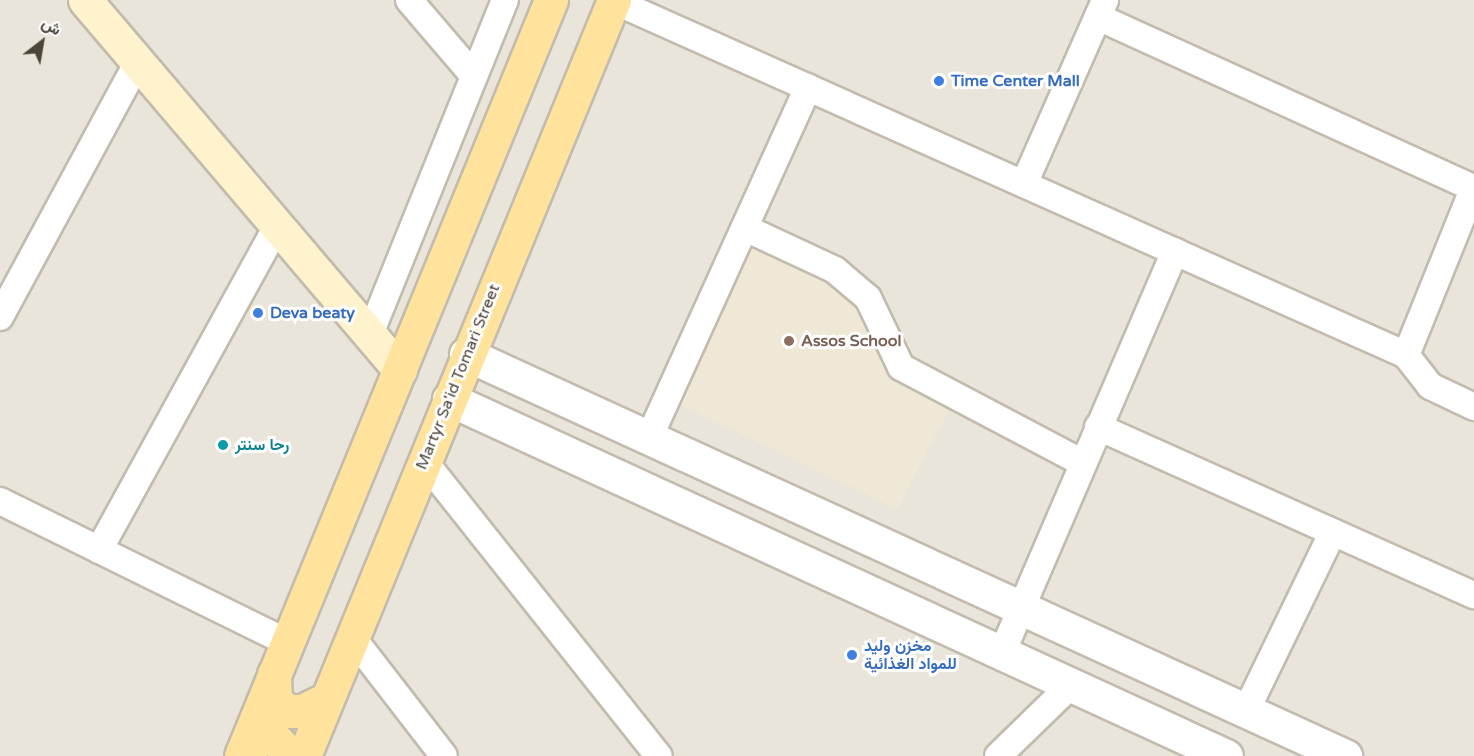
<!DOCTYPE html>
<meta charset="utf-8">
<style>
body{margin:0}
#map{position:relative;width:1474px;height:756px;overflow:hidden;background:#f6f3ec;font-family:"Varela Round",Vazirmatn,sans-serif}
div>[style]{position:absolute}
.residential>*{inset:0;background:#eae5da;transform-origin:0 0}
.education>*{inset:0;background:#efe8d6}
.roads{filter:drop-shadow(2px 0 #c2bbae) drop-shadow(-2px 0 #c2bbae) drop-shadow(0 2px #c2bbae) drop-shadow(0 -2px #c2bbae)}
.minor>*{height:26px;margin:-13px;padding:0 13px;transform-origin:13px;border-radius:13px;background:#fff}
.tertiary>*{height:33px;margin:-16.5px;padding:0 16.5px;transform-origin:16.5px;border-radius:16.5px;background:#fff}
.secondary>*{height:33px;margin:-16.5px;padding:0 16.5px;transform-origin:16.5px;border-radius:16.5px;background:#fff3cd}
.primary>*{height:33px;margin:-16.5px;padding:0 16.5px;transform-origin:16.5px;border-radius:16.5px;background:#ffe39c}
.dots>*{width:16px;height:16px;translate:-50% -50%;box-sizing:border-box;border:3px solid #fff;border-radius:50%}
span{translate:-50% -50%;white-space:nowrap;text-align:center;line-height:1.15;-webkit-text-stroke:6px #fff;paint-order:stroke}
.shop-label{font-size:16px;color:#366cbe;font-weight:700}
.left{translate:0 -50%;text-align:left}
.education-label{font-size:16px;color:#785e54;font-weight:700}
.street-label{font-size:16px;color:#4b4439}
.culture-label{font-size:16px;color:#0d838f;font-weight:700}
.north{position:absolute;left:12px;top:12px;width:60px;height:60px;-webkit-text-stroke:4px #fff;paint-order:stroke;rotate:31deg;font-size:16px;font-weight:700;line-height:24px;text-align:center;color:#4b4439}
.north::after{content:'';display:block;margin:auto;width:21px;height:27px;background:#4b4439;clip-path:polygon(50% 0,100% 100%,50% 72%,0 100%)}
</style>
<div id="map">
<div class="residential">
<div style="left:0;top:0;width:1474px;height:756px"></div>
</div>
<div class="education">
<div style="clip-path:polygon(751px 239px,832px 277px,856px 303px,889px 380px,949px 410px,897px 509px,678px 403px)"></div>
</div>
<div class="roads">
<div class="minor">
<div style="left:409px;top:0;width:100px;rotate:49.5deg"></div>
<div style="left:614px;top:1px;width:868px;rotate:24.08deg"></div>
<div style="left:1098px;top:17px;width:413px;rotate:24.5deg"></div>
<div style="left:1024px;top:184px;width:201px;rotate:-66.2deg"></div>
<div style="left:1474px;top:187px;width:181px;rotate:112deg"></div>
<div style="left:1406px;top:355px;width:39px;rotate:52deg"></div>
<div style="left:1430px;top:386px;width:49px;rotate:25.5deg"></div>
<div style="left:745px;top:228px;width:99px;rotate:25deg"></div>
<div style="left:835px;top:270px;width:43px;rotate:40.3deg"></div>
<div style="left:868px;top:298px;width:76px;rotate:64.4deg"></div>
<div style="left:901px;top:367px;width:206px;rotate:27.8deg"></div>
<div style="left:0;top:317px;width:290px;rotate:-61.6deg"></div>
<div style="left:370px;top:334px;width:360px;rotate:-68deg"></div>
<div style="left:1098px;top:427px;width:412px;rotate:24.1deg"></div>
<div style="left:649px;top:438px;width:385px;rotate:-65.6deg"></div>
<div style="left:424px;top:461px;width:377px;rotate:51.5deg"></div>
<div style="left:0;top:501px;width:321px;rotate:26.2deg"></div>
<div style="left:99px;top:550px;width:371px;rotate:-61.2deg"></div>
<div style="left:352px;top:637px;width:150px;rotate:52.3deg"></div>
<div style="left:1002px;top:653px;width:437px;rotate:-66.7deg"></div>
<div style="left:1245px;top:713px;width:201px;rotate:-64.1deg"></div>
<div style="left:998px;top:756px;width:102px;rotate:-44.2deg"></div>
</div>
<div class="tertiary">
<div style="left:466px;top:354px;width:967px;rotate:24.58deg"></div>
<div style="left:449px;top:399px;width:855px;rotate:24.68deg"></div>
</div>
<div class="secondary">
<div style="left:85px;top:0;width:486px;rotate:49.6deg"></div>
</div>
<div class="primary">
<div style="left:274px;top:674px;width:25px;rotate:88deg"></div>
<div style="left:275px;top:699px;width:16px;rotate:47deg"></div>
<div style="left:286px;top:711px;width:16px"></div>
<div style="left:302px;top:711px;width:28px;rotate:-26deg"></div>
<div style="left:243px;top:751px;width:32px;rotate:-34deg"></div>
<div style="left:270px;top:733px;width:31px;rotate:48deg"></div>
<div style="left:241px;top:756px;width:817px;rotate:-67.7deg"></div>
<div style="left:304px;top:756px;width:817px;rotate:-67.7deg"></div>
</div>
</div>
<div class="dots">
<div style="left:939px;top:81px;background:#3f7fe0"></div>
<div style="left:258px;top:313px;background:#3f7fe0"></div>
<div style="left:789px;top:341px;background:#8d6e63"></div>
<div style="left:223px;top:445px;background:#0f9aa8"></div>
<div style="left:852px;top:655px;background:#3f7fe0"></div>
</div>
<div class="shop-label">
<span class="left" style="left:951px;top:81px">Time Center Mall</span>
<span class="left" style="left:270px;top:313px">Deva beaty</span>
<span class="left" style="left:864px;top:655px">مخزن وليد<br>للمواد الغذائية</span>
</div>
<div class="education-label">
<span class="left" style="left:801px;top:341px">Assos School</span>
</div>
<div class="street-label">
<span style="left:458px;top:377px;rotate:-68deg">Martyr Sa'id Tomari Street</span>
</div>
<div class="culture-label">
<span class="left" style="left:235px;top:445px">رحا سنتر</span>
</div>
<div class="north">ش</div>
</div>
